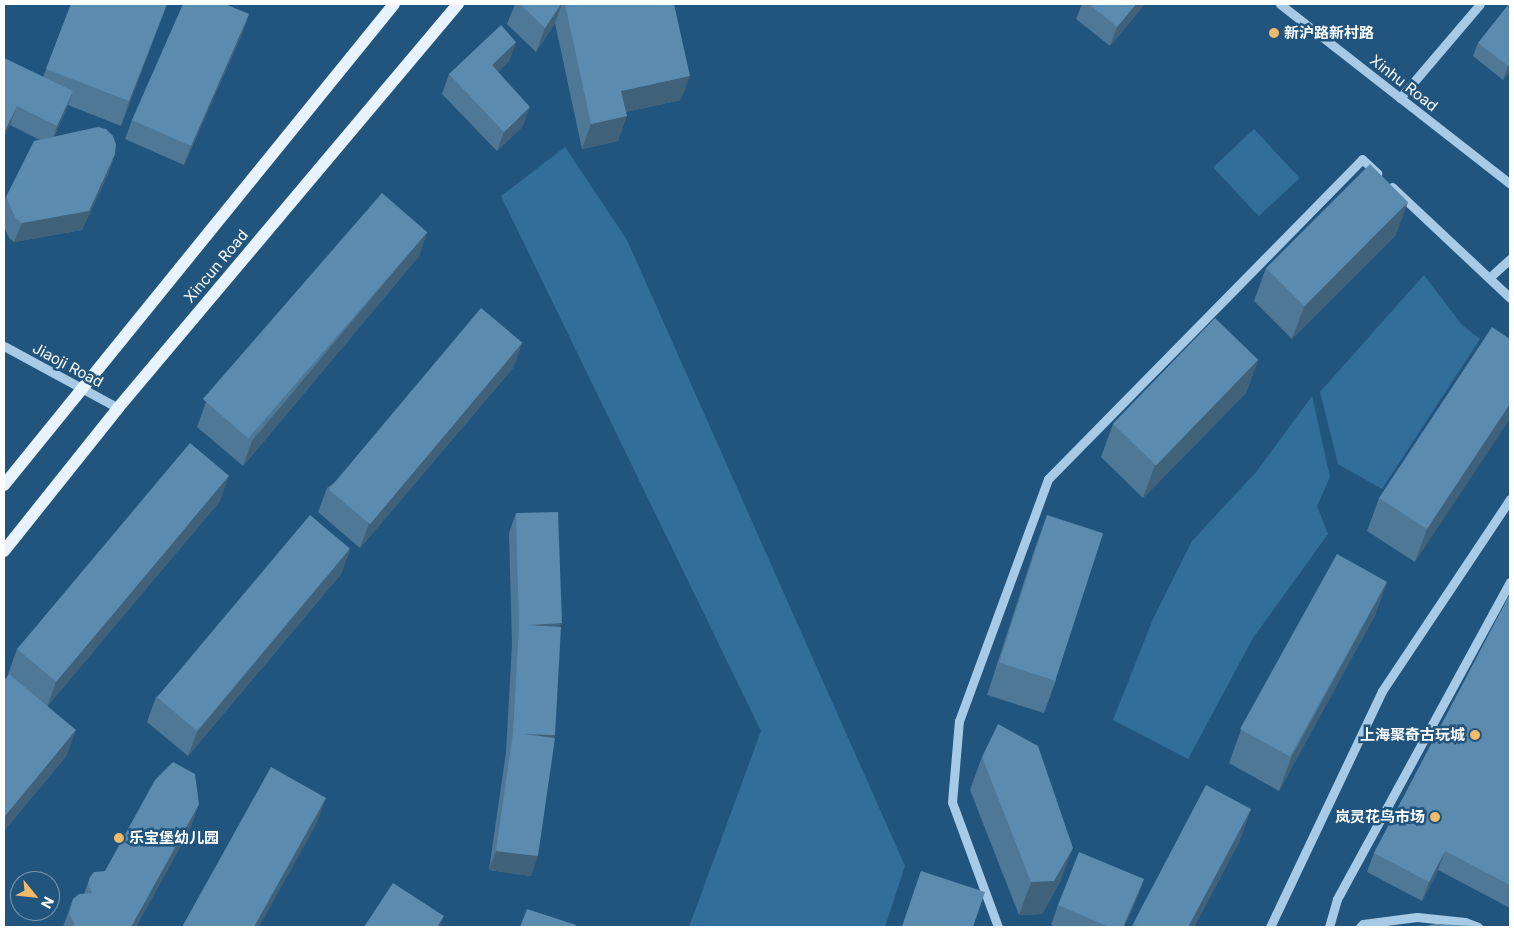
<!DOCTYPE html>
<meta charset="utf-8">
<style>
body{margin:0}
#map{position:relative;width:1514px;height:931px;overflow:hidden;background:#22557e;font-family:Inter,"Noto Sans SC",sans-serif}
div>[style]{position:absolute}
.green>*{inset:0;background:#326e9a;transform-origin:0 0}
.minor>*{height:9px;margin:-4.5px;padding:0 4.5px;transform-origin:4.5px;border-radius:4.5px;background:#a7cbe6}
.major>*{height:12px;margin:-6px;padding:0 6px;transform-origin:6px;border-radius:6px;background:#e8f3fd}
.wall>*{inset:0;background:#4e7896}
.shaded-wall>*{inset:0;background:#40617a}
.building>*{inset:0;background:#5b8baf;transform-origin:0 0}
.dots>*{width:14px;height:14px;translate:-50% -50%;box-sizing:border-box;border:2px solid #22557e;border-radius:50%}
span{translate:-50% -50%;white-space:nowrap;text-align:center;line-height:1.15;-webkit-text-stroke:5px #22557e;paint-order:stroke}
.poi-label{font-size:15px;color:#fff;font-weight:700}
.left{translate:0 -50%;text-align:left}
.right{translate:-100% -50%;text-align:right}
.street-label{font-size:15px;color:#fff}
.frame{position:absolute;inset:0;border:5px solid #fff;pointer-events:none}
.north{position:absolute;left:10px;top:871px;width:50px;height:50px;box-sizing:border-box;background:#22557e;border:1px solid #7a99b2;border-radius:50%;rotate:118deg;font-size:14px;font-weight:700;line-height:20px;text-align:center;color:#fff}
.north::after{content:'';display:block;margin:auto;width:18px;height:22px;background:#f2ba69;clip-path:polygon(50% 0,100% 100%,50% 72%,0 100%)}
</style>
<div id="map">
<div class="green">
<div style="left:1254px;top:129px;width:67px;height:56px;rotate:47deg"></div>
<div style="clip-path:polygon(565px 147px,627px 240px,905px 866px,885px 927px,689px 927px,761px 731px,501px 196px)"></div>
<div style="clip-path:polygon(1424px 275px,1462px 325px,1480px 339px,1382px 489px,1338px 464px,1320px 392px)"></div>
<div style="clip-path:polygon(1312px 396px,1330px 477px,1317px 506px,1328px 534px,1253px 638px,1188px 759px,1113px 720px,1153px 619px,1192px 541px,1257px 471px)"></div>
</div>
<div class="minor">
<div style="left:1280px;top:4px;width:292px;rotate:38deg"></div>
<div style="left:1400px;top:98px;width:123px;rotate:-49.6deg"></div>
<div style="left:1392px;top:187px;width:162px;rotate:43.2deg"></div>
<div style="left:1490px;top:277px;width:27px;rotate:-42deg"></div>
<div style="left:4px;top:346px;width:130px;rotate:28.5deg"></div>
<div style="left:998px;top:927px;width:133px;rotate:-110.2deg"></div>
<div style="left:952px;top:802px;width:81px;rotate:-85.1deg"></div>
<div style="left:959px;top:721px;width:258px;rotate:-69.8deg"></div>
<div style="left:1048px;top:479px;width:448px;rotate:-45.5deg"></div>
<div style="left:1362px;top:159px;width:21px;rotate:43deg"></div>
<div style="left:1270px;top:927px;width:261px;rotate:-64.6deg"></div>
<div style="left:1382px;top:691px;width:231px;rotate:-56.3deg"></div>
<div style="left:1329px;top:927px;width:29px;rotate:-74deg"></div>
<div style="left:1337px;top:899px;width:361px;rotate:-61.4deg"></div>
<div style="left:1360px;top:927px;width:4px;rotate:-45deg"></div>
<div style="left:1363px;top:924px;width:54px;rotate:-7.4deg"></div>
<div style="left:1417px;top:917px;width:48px;rotate:5.9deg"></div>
<div style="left:1465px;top:922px;width:14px;rotate:21deg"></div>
</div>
<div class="major">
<div style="left:4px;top:485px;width:619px;rotate:-50.96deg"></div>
<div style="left:4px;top:551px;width:183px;rotate:-51.4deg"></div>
<div style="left:118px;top:408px;width:528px;rotate:-49.92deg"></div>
</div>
<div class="wall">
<div style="clip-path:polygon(71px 4px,167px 4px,121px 126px,68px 105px,54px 137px,115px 154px,108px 174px,82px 230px,14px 242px,9px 238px,4px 227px,4px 203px,6px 197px,40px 140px,10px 125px,4px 58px,43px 77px)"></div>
<div style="clip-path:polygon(515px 4px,674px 4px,681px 100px,626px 112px,618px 141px,582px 149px,555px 23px,536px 52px,507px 24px)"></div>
<div style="clip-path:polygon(1082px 4px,1145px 4px,1110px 46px,1076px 19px)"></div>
<div style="clip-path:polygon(1509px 4px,1510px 71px,1503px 80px,1473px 56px,1478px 43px)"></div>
<div style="clip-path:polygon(249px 14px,242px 34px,184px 165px,125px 139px,132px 120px)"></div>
<div style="clip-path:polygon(516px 42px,509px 61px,498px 72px,523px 126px,497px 151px,442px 94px,449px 74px)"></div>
<div style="clip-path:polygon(427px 232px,419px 256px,243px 466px,197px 427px,206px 402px)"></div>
<div style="clip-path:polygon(1396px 235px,1292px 339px,1254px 301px,1266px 268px)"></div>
<div style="clip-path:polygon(1510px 339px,1415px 562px,1367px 531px,1379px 498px)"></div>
<div style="clip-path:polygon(522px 343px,513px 368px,360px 548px,318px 512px,327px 488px)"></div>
<div style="clip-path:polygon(1258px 360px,1246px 393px,1143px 498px,1101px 457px,1113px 424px)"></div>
<div style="clip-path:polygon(220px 501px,47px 706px,67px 755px,4px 831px,4px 681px,9px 675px,8px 674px,17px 649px)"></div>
<div style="clip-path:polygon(516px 513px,560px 627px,554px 738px,531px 876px,489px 870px,506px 752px,512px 644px,509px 533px)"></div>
<div style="clip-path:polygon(1047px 515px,1056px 680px,1044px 713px,987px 695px,1035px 548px)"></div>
<div style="clip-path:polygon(350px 549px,341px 574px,188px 756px,147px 722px,156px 697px)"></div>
<div style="clip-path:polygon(1387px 582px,1375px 615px,1279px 791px,1229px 763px,1241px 730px)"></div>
<div style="clip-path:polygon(1510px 594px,1510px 908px,1438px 870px,1422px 901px,1367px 872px,1374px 853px)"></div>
<div style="clip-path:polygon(982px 757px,1061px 880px,1042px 914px,1019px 915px,970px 790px)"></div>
<div style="clip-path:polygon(199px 804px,190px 829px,136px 927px,63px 927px,73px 899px,84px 894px,90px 877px,105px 871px)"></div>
<div style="clip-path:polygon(1251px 809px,1239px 842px,1194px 927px,1131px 927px,1133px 924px)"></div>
<div style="clip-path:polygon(921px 871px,973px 927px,902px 927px)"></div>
<div style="clip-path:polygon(1144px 879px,1137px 898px,1124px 927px,1058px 927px,1051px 925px,1058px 905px)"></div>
</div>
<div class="shaded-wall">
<div style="clip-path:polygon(167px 4px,121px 126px,129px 101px)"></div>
<div style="clip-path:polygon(561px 4px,562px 4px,555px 23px,536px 52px,545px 28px)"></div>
<div style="clip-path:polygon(1136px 4px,1145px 4px,1110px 46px,1117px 27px)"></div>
<div style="clip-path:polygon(249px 14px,242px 34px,184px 165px,191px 146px)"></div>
<div style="clip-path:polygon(516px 42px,509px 61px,485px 85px,492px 65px)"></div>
<div style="clip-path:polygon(1510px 63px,1510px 71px,1503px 80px,1508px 66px)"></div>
<div style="clip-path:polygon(690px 76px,681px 100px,612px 115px,621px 91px)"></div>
<div style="clip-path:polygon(73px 91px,66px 110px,50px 145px,57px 126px)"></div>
<div style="clip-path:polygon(17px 106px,10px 125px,4px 138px,4px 133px)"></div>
<div style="clip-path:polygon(530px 107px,523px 126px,497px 151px,504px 132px)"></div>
<div style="clip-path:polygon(627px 116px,618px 141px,582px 149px,591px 124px)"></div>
<div style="clip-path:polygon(115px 154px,108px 174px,82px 230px,14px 242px,22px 223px)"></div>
<div style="clip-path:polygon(1408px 202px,1396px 235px,1292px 339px,1304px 307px)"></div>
<div style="clip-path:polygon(427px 232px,419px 256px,243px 466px,252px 441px)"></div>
<div style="clip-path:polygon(522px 343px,513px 368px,360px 548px,369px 523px)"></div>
<div style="clip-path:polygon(1258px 360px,1246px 393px,1143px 498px,1155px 465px)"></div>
<div style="clip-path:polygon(1510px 404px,1510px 419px,1415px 562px,1427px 529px)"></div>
<div style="clip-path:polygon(229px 476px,220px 501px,47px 707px,56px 682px)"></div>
<div style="clip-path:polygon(350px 549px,341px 574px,188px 756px,197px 732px)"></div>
<div style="clip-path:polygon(1387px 582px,1375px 615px,1279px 791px,1291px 758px)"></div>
<div style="clip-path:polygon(562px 623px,555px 642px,528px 625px)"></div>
<div style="clip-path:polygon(76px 730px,67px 755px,4px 831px,4px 817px)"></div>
<div style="clip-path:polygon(524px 734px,555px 735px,548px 754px)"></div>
<div style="clip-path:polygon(326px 798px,317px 823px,259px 927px,254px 927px)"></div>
<div style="clip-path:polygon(199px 804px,190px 829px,136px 927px,131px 927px)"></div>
<div style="clip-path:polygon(1251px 809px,1239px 842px,1194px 927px,1188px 927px)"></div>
<div style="clip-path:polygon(1073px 848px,1061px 880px,1042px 914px,1019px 915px,1031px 882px)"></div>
<div style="clip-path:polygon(496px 851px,538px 856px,531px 876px,489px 870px)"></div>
<div style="clip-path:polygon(1445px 851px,1438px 870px,1422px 901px,1429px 882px)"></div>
<div style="clip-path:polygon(1144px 879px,1137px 898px,1124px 927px,1123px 927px)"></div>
<div style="clip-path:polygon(444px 916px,440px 927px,437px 927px)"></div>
</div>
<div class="building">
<div style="clip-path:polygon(71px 4px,167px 4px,129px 101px,46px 69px)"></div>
<div style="clip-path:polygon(183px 4px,225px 4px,249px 14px,191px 146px,132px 120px)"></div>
<div style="clip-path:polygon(520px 4px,561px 4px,545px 28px)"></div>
<div style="clip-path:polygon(565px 4px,674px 4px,690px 76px,621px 91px,627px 116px,591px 124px)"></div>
<div style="clip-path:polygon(1089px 4px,1136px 4px,1117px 27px)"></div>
<div style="clip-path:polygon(1509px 4px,1510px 4px,1510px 63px,1508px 66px,1478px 43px)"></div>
<div style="clip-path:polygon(501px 25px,516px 42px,492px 65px,530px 107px,504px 132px,449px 74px)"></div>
<div style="clip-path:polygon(4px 58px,73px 91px,57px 126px,17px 106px,4px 133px)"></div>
<div style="clip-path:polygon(98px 127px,106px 129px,113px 136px,116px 145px,115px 154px,89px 211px,28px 222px,22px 223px,16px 219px,6px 197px,34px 141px)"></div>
<div style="left:1370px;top:164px;width:54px;height:147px;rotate:45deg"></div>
<div style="left:382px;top:193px;width:60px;height:273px;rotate:41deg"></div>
<div style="left:481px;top:308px;width:54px;height:237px;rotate:40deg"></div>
<div style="left:1215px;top:318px;width:60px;height:147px;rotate:44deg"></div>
<div style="clip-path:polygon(1492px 327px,1510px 339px,1510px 404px,1427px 529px,1379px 498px)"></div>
<div style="left:190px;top:443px;width:51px;height:269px;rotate:40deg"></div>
<div style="clip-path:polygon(558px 512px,562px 623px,528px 625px,561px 627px,555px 735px,524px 734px,555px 738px,538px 856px,496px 851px,513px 733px,519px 625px,516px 513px)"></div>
<div style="left:310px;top:515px;width:52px;height:238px;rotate:40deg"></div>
<div style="left:1047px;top:515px;width:59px;height:155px;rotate:18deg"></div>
<div style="left:1337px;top:554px;width:57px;height:200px;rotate:29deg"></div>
<div style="clip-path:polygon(1510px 594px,1510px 885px,1445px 851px,1429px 882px,1374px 853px)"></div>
<div style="clip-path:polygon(9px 674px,76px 730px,4px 817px,4px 681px)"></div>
<div style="clip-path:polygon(998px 724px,1038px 746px,1073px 848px,1054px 881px,1031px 882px,982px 757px)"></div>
<div style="clip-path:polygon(173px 762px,195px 774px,199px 804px,131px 927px,68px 927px,75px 925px,69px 914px,73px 899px,79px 894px,92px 893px,88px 884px,90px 877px,94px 872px,105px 871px,155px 780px)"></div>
<div style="clip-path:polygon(271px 767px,326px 798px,254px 927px,182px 927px)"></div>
<div style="clip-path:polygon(1206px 785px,1251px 809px,1188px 927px,1140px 927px,1133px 924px)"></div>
<div style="clip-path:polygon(1079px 852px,1144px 879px,1123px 927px,1109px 927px,1058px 905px)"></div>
<div style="clip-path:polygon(921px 871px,985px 892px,973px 927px,902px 927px)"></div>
<div style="clip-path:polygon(393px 883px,444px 916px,437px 927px,364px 927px)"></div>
<div style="clip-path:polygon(527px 909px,576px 925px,575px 927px,520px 927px)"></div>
<div style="clip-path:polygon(1436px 924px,1474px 926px,1480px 927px,1420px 927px)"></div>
</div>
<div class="dots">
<div style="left:1274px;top:33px;background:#f2ba69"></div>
<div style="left:1475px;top:735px;background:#f2ba69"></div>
<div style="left:1435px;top:817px;background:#f2ba69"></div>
<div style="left:119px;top:838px;background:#f2ba69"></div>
</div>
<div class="poi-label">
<span class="left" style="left:1284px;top:33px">新沪路新村路</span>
<span class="right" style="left:1465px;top:735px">上海聚奇古玩城</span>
<span class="right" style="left:1425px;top:817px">岚灵花鸟市场</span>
<span class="left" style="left:129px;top:838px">乐宝堡幼儿园</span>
</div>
<div class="street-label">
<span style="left:1404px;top:83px;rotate:38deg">Xinhu Road</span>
<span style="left:216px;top:266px;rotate:-50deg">Xincun Road</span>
<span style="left:68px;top:365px;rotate:28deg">Jiaoji Road</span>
</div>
<div class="frame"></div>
<div class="north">N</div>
</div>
